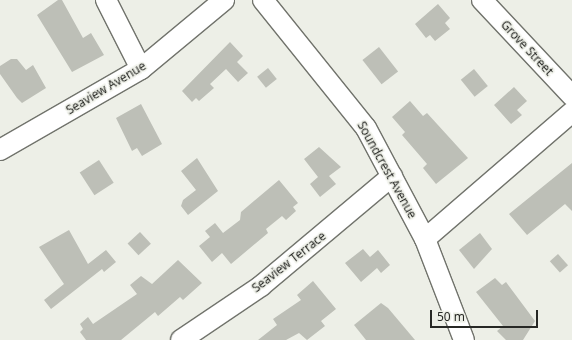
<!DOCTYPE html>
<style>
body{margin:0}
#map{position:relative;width:572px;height:340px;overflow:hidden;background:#edefe7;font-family:"Noto Sans",sans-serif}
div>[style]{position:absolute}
.building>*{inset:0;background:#bdbfb7;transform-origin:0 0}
.roads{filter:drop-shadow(1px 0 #71736c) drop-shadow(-1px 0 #71736c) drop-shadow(0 1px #71736c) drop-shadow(0 -1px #71736c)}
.minor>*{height:20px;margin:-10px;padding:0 10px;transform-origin:10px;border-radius:10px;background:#fff}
span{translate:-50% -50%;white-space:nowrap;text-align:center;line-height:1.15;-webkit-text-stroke:3px #edefe7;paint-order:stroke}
.street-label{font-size:12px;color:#272825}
.scale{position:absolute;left:430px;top:310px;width:108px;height:18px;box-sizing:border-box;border:2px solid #272825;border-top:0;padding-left:5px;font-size:12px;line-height:14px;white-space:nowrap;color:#272825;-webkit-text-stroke:3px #edefe7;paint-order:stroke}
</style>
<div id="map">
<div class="building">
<div style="clip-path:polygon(58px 0,62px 0,83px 38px,91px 33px,104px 55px,72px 72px,37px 15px)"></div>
<div style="clip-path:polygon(438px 4px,450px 18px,445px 23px,450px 29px,435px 41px,430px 35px,426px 38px,415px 24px)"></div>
<div style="clip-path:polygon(230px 42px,243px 56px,237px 62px,248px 73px,238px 82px,226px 69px,210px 84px,214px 88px,199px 101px,196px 98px,192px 102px,182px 91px)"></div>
<div style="left:379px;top:47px;width:31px;height:21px;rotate:52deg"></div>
<div style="clip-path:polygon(11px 59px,17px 59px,26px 70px,33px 65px,46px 88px,22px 103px,17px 98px,0 74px,0 66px)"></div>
<div style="left:268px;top:68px;width:14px;height:14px;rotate:51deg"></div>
<div style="left:474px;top:69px;width:22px;height:17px;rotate:51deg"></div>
<div style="clip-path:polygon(514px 87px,527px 101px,517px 110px,522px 115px,511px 124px,494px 105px)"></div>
<div style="clip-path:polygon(410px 101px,423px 116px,427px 113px,468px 158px,436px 184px,423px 168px,427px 164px,402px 135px,405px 132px,392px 117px)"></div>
<div style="clip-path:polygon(141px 104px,162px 144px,142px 156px,137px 148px,132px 151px,116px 118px)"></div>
<div style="clip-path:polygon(319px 147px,341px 167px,329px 176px,336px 184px,320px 197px,310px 184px,318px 177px,304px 159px)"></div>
<div style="clip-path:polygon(197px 158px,218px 191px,188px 215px,181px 206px,183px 200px,196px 190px,181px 171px)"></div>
<div style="left:99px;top:160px;width:27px;height:23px;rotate:57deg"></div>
<div style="clip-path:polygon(572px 163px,572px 211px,565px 204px,527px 235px,509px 214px)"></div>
<div style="clip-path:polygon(279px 180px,298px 203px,293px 207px,296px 211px,286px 220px,282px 216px,266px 229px,268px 233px,231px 264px,222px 253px,212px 262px,199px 246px,210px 237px,205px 231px,215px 223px,223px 233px,240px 220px,241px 212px)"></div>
<div style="clip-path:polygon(69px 230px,88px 264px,106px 250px,116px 262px,104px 272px,102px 269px,51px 309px,44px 300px,64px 284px,39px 247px)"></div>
<div style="left:140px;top:232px;width:16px;height:17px;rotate:47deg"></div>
<div style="clip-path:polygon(480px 233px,492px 249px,474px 269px,459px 250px)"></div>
<div style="clip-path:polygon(363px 249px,370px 257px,378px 250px,390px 265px,381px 273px,377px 268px,361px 282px,345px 263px)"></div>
<div style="left:558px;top:254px;width:15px;height:11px;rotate:48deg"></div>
<div style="clip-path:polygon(178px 260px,202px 283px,183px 300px,180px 297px,158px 316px,155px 312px,121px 340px,86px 340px,80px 332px,83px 329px,80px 324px,88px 317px,93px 324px,137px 294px,130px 285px,141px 276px,152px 284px)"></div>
<div style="clip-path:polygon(495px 278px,502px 285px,506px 282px,535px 321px,523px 340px,506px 340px,497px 331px,503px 326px,476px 292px)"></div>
<div style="clip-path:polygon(313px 281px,336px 309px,321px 321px,325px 326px,307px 340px,299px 333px,286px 340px,258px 340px,277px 325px,273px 319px,301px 300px,297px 295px)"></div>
<div style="clip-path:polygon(381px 303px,388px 308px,415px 340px,366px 340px,354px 325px)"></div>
</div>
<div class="roads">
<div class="minor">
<div style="left:106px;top:0;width:77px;rotate:63.1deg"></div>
<div style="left:263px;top:0;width:164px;rotate:51.2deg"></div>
<div style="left:366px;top:128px;width:126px;rotate:62deg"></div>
<div style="left:425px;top:239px;width:108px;rotate:68.9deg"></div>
<div style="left:482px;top:0;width:132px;rotate:46.8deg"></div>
<div style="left:0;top:150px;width:163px;rotate:-29.9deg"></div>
<div style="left:141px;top:69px;width:108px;rotate:-39.7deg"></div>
<div style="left:425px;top:239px;width:194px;rotate:-40.8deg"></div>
<div style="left:181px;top:340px;width:97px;rotate:-34deg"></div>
<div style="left:261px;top:286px;width:171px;rotate:-40deg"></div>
</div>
</div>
<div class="street-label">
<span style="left:527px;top:48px;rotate:47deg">Grove Street</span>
<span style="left:106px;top:88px;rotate:-31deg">Seaview Avenue</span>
<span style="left:387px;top:170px;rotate:61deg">Soundcrest Avenue</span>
<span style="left:289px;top:262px;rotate:-38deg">Seaview Terrace</span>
</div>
<div class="scale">50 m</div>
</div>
